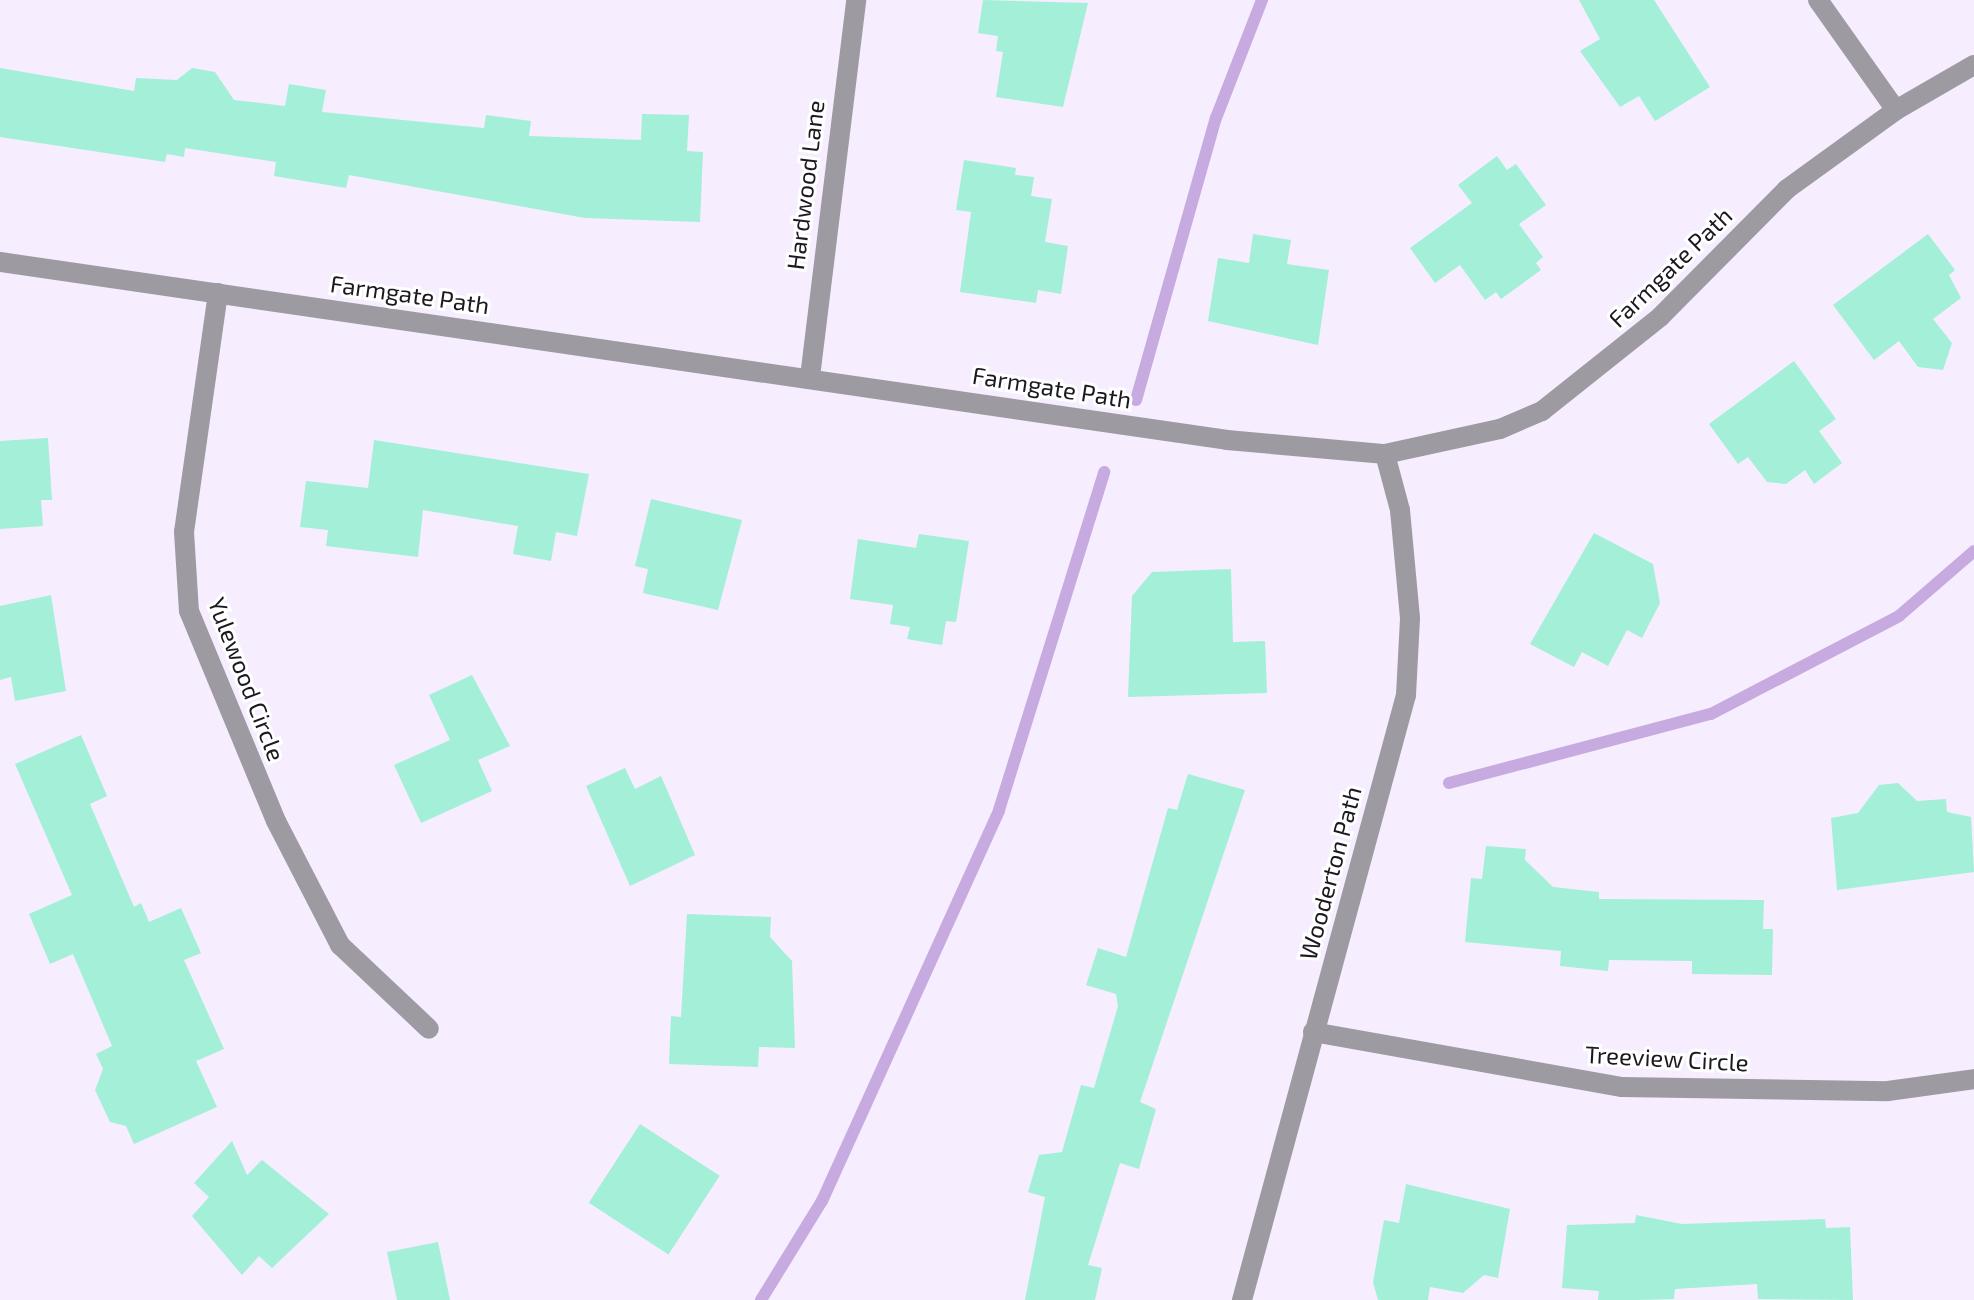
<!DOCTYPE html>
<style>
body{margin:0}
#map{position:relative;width:1974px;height:1300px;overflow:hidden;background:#f6eefe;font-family:"Exo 2",sans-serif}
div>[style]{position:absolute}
.stream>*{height:12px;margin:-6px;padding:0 6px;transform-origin:6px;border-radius:6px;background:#c6aae0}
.building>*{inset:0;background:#a3efd8;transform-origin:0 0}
.minor>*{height:20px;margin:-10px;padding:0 10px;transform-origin:10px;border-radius:10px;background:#9e9aa2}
span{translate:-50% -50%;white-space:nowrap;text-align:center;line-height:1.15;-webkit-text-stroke:6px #fff;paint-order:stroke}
.street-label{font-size:24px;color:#1c181f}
</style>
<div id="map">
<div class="stream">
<div style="left:1136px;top:400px;width:293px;rotate:-74.2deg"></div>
<div style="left:1216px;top:118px;width:127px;rotate:-68.7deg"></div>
<div style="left:1449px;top:783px;width:271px;rotate:-14.8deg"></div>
<div style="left:1711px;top:714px;width:212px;rotate:-27.5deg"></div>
<div style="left:1899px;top:616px;width:99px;rotate:-40.9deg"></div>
<div style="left:761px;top:1300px;width:116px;rotate:-58.4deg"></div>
<div style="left:822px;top:1201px;width:429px;rotate:-65.6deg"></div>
<div style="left:999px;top:810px;width:354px;rotate:-72.7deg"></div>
</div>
<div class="building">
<div style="clip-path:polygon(983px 0,1088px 3px,1063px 107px,996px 97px,1003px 52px,996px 51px,998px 36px,978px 33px)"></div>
<div style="clip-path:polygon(1579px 0,1654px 0,1710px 87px,1655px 121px,1639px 96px,1620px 107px,1580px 51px,1600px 39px)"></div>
<div style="clip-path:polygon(0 68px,134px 91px,136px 78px,177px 80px,192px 68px,215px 72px,234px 100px,285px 106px,289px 84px,326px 90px,322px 112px,484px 128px,486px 115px,531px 121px,529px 136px,641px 140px,642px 114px,689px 115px,687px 151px,703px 152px,700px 222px,585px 218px,349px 175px,346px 188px,274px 176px,276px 162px,185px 148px,184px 157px,167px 154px,165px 162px,0 137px)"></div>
<div style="clip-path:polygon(1497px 156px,1507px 170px,1516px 164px,1546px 205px,1519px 224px,1543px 257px,1536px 263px,1541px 270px,1501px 299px,1496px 292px,1485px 300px,1460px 265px,1435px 283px,1410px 248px,1472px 203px,1458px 185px)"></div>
<div style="clip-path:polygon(964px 160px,1016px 168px,1015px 175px,1034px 177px,1031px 196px,1052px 199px,1045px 242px,1068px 246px,1061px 294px,1038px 290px,1036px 303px,960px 292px,971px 212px,956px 210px)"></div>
<div style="clip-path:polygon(1253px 234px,1291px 240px,1287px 264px,1329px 270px,1318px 345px,1208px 321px,1218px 258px,1249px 263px)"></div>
<div style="clip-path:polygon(1928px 234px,1955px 270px,1949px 275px,1961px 298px,1933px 319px,1952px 343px,1943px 370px,1918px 367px,1899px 341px,1874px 360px,1833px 305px)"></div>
<div style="clip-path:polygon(1794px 361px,1836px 419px,1819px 431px,1842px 463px,1814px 484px,1805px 470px,1786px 484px,1767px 482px,1748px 457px,1738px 464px,1709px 424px)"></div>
<div style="clip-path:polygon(48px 438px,52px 500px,41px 500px,43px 526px,0 529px,0 441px)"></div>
<div style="clip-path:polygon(374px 440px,589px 474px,577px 536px,556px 532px,551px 561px,513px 554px,518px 526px,423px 510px,418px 557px,326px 546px,328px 530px,300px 527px,306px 481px,368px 488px)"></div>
<div style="clip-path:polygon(651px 499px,742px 520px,718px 610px,643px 593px,648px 569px,635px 566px)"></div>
<div style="clip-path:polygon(1594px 533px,1653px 564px,1660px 603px,1642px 638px,1627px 630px,1608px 666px,1582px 652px,1574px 667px,1530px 644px)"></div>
<div style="clip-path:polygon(919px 534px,969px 541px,956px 622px,946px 621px,942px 645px,907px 639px,910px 627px,890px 624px,893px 605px,850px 599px,858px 539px,916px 548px)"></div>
<div style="clip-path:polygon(1231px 569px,1233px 642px,1265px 641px,1267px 693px,1128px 697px,1132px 596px,1152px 572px)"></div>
<div style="clip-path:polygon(51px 595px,66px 691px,15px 701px,11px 677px,0 680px,0 606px)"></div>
<div style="clip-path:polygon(472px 675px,510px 746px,478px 760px,492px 791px,421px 823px,394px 765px,450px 740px,429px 695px)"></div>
<div style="clip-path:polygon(81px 735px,107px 796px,90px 804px,134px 907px,141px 903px,149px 922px,181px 908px,201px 953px,184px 960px,224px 1049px,196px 1061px,217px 1107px,134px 1144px,126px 1126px,110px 1122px,95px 1090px,103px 1069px,96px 1054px,112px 1046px,73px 954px,50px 964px,29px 914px,72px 895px,15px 764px)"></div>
<div style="clip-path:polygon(625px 768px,635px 789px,661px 776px,695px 855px,630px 886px,586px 786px)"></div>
<div style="clip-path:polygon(1188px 774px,1245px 790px,1140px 1102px,1156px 1109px,1139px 1169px,1120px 1163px,1088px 1265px,1102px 1268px,1095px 1300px,1025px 1300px,1045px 1197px,1028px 1192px,1039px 1155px,1062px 1152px,1081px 1085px,1094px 1088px,1118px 1006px,1116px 994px,1086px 985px,1098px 948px,1126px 957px,1168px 808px,1177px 810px)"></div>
<div style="clip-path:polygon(1898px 783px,1917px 801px,1946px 799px,1947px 812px,1971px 817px,1974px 872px,1837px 890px,1831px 818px,1858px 813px,1879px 785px)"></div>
<div style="clip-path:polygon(1486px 846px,1526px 849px,1525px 860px,1553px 887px,1599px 892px,1599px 899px,1764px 900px,1763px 929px,1773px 929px,1772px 975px,1692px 974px,1692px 961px,1609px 960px,1608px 971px,1560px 966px,1561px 951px,1465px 942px,1471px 878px,1482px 879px)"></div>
<div style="clip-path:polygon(687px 914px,771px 917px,770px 937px,792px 961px,795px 1048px,759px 1047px,758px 1067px,669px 1064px,671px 1016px,681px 1017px)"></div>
<div style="left:640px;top:1124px;width:95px;height:94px;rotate:33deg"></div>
<div style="clip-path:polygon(232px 1141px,247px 1175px,262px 1160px,329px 1214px,272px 1268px,259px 1256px,242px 1275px,192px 1216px,209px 1197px,194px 1183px)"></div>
<div style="clip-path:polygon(1406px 1184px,1510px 1209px,1498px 1278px,1484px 1275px,1463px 1293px,1430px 1287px,1428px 1300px,1378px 1300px,1373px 1282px,1384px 1220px,1399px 1223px)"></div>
<div style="clip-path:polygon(1636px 1215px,1682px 1224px,1825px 1219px,1826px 1228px,1850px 1227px,1853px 1300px,1758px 1299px,1757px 1284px,1675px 1289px,1674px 1299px,1637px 1300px,1598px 1300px,1599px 1291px,1562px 1288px,1567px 1225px,1635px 1223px)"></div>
<div style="clip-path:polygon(438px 1242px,450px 1300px,397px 1300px,387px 1252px)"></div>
</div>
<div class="minor">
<div style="left:1818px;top:0;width:135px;rotate:54.7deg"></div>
<div style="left:0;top:262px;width:1240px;rotate:8.25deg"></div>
<div style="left:1227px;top:440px;width:159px;rotate:5.1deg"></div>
<div style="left:1385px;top:454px;width:118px;rotate:-12.3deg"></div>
<div style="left:1500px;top:429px;width:46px;rotate:-23.2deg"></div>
<div style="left:1542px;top:411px;width:151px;rotate:-38.5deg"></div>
<div style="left:1660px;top:317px;width:180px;rotate:-45.2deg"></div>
<div style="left:1787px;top:189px;width:135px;rotate:-35.9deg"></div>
<div style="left:1896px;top:110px;width:90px;rotate:-30deg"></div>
<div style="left:218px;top:293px;width:241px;rotate:98.1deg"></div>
<div style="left:184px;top:532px;width:79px;rotate:86.4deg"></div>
<div style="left:189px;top:611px;width:227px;rotate:67.5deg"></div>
<div style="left:276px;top:821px;width:140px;rotate:62.7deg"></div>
<div style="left:340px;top:945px;width:122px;rotate:43.3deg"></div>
<div style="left:810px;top:377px;width:380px;rotate:-83deg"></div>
<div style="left:1313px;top:1032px;width:314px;rotate:10.1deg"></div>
<div style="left:1622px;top:1087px;width:266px;rotate:0.9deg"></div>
<div style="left:1888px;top:1091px;width:87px;rotate:-7.9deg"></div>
<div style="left:1242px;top:1300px;width:627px;rotate:-74.83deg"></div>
<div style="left:1406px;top:695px;width:77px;rotate:-87deg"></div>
<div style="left:1410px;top:618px;width:108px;rotate:-95.3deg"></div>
<div style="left:1400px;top:510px;width:58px;rotate:-105deg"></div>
</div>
<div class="street-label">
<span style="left:805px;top:185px;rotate:-83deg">Hardwood Lane</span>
<span style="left:1670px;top:267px;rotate:-44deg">Farmgate Path</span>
<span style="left:410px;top:294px;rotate:8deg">Farmgate Path</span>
<span style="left:1052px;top:387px;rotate:9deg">Farmgate Path</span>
<span style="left:247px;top:679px;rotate:69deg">Yulewood Circle</span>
<span style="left:1330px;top:873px;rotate:-75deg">Wooderton Path</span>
<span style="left:1667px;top:1058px;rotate:3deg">Treeview Circle</span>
</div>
</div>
